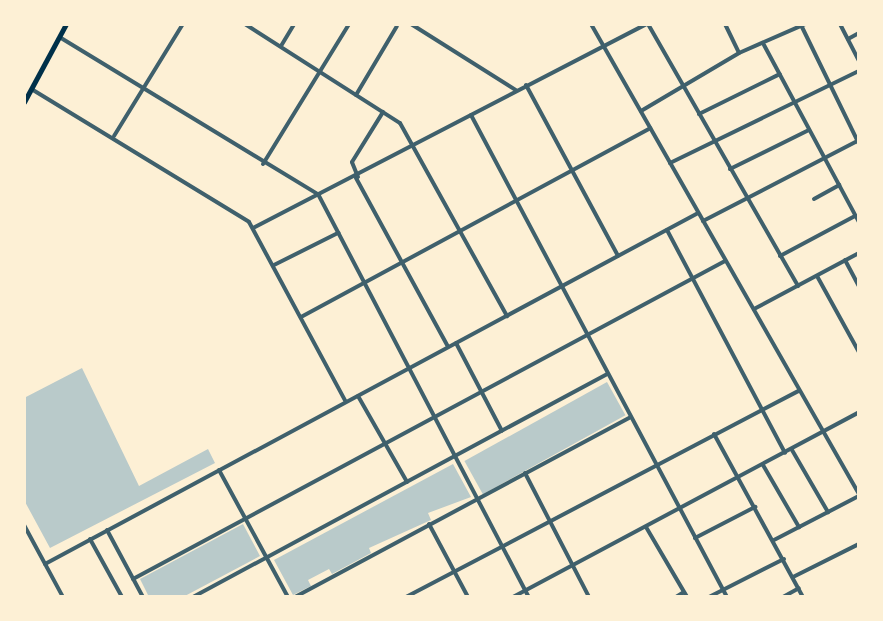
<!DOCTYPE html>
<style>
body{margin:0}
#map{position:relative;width:883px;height:621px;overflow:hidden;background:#fdf0d5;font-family:"IBM Plex Serif",serif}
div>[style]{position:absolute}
.green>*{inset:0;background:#b9caca;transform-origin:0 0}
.minor>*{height:4px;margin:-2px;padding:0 2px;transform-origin:2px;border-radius:2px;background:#3f606c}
.secondary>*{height:5px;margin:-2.5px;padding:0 2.5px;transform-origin:2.5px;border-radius:2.5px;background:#003049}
span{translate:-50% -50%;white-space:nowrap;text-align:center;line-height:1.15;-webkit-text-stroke:4.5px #fdf0d5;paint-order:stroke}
.frame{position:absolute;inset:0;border:26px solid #fdf0d5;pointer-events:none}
</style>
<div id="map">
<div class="green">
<div style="clip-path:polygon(82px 368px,139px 486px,208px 449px,215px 463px,50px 548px,24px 500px,24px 398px)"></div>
<div style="left:607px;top:382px;width:38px;height:163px;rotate:61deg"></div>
<div style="clip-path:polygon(453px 464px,471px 497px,428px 513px,431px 520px,369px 548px,371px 553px,332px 574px,329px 569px,308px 580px,311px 586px,293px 595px,274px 560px)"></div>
<div style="clip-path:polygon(243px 524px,260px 556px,183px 597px,149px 597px,140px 579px)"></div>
</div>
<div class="minor">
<div style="left:245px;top:24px;width:184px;rotate:32.6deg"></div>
<div style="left:400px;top:123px;width:221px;rotate:61deg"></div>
<div style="left:389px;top:24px;width:13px"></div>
<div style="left:411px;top:24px;width:124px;rotate:32.2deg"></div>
<div style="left:591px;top:24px;width:541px;rotate:60.31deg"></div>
<div style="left:648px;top:24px;width:302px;rotate:60.2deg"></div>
<div style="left:725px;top:24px;width:32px;rotate:64deg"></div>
<div style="left:840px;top:24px;width:42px;rotate:62.8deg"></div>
<div style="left:801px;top:25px;width:132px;rotate:64deg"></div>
<div style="left:61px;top:38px;width:301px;rotate:31.3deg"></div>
<div style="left:318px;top:194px;width:455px;rotate:62.4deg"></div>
<div style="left:848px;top:39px;width:13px;rotate:-29deg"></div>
<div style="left:764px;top:45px;width:201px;rotate:61.8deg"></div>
<div style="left:281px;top:46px;width:26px;rotate:-59deg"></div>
<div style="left:526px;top:85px;width:194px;rotate:61.7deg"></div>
<div style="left:33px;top:90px;width:253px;rotate:31.4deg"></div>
<div style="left:249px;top:222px;width:204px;rotate:61.7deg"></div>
<div style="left:356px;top:95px;width:80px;rotate:-59.3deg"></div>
<div style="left:641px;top:111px;width:114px;rotate:-30.6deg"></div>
<div style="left:739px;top:53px;width:72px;rotate:-23.7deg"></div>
<div style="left:699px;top:114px;width:90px;rotate:-26.3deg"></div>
<div style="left:471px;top:115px;width:546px;rotate:62.03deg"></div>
<div style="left:114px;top:136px;width:132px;rotate:-58.4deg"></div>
<div style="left:670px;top:163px;width:210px;rotate:-26deg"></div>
<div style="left:263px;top:164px;width:164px;rotate:-58.4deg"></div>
<div style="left:730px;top:169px;width:88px;rotate:-26.3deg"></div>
<div style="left:358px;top:177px;width:16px;rotate:-112deg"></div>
<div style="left:352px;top:162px;width:59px;rotate:-58.2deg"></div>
<div style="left:356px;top:178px;width:192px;rotate:61.4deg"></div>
<div style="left:814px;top:199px;width:29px;rotate:-29deg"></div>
<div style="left:703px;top:221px;width:176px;rotate:-27.4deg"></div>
<div style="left:253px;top:228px;width:443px;rotate:-27.4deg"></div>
<div style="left:667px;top:230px;width:252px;rotate:62.1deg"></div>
<div style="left:780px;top:256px;width:85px;rotate:-28.1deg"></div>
<div style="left:845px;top:260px;width:30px;rotate:62deg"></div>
<div style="left:274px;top:265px;width:72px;rotate:-26.6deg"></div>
<div style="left:817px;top:276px;width:87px;rotate:61.1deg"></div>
<div style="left:754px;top:309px;width:119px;rotate:-28.1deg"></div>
<div style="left:301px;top:317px;width:397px;rotate:-28.4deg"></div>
<div style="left:456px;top:343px;width:99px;rotate:62.4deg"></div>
<div style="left:358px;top:396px;width:99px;rotate:60.3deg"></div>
<div style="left:714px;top:434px;width:186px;rotate:61.4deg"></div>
<div style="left:792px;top:450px;width:72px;rotate:59.9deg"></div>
<div style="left:763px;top:465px;width:72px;rotate:59.9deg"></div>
<div style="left:219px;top:470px;width:145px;rotate:61.5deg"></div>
<div style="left:525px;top:473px;width:140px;rotate:62.7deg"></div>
<div style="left:429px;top:524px;width:83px;rotate:61.9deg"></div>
<div style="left:24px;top:525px;width:82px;rotate:61.6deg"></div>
<div style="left:646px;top:527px;width:81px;rotate:59.6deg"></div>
<div style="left:107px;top:530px;width:76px;rotate:61.8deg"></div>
<div style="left:695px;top:538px;width:68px;rotate:-27.3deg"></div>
<div style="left:90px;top:539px;width:66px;rotate:61.1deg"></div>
<div style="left:774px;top:540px;width:96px;rotate:-27.4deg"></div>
<div style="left:45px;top:564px;width:741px;rotate:-28.26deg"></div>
<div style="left:793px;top:577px;width:74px;rotate:-26.6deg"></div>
<div style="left:133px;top:579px;width:672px;rotate:-28.24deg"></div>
<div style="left:193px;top:597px;width:470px;rotate:-28.3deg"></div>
<div style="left:295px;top:597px;width:380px;rotate:-28.2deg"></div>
<div style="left:406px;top:597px;width:444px;rotate:-27.7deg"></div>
<div style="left:513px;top:597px;width:392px;rotate:-28.1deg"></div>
<div style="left:676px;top:597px;width:9px;rotate:-32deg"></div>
<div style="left:709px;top:597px;width:84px;rotate:-26.9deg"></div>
<div style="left:783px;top:597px;width:18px;rotate:-29deg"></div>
</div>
<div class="secondary">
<div style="left:24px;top:102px;width:89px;rotate:-61.7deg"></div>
</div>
<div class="frame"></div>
</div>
